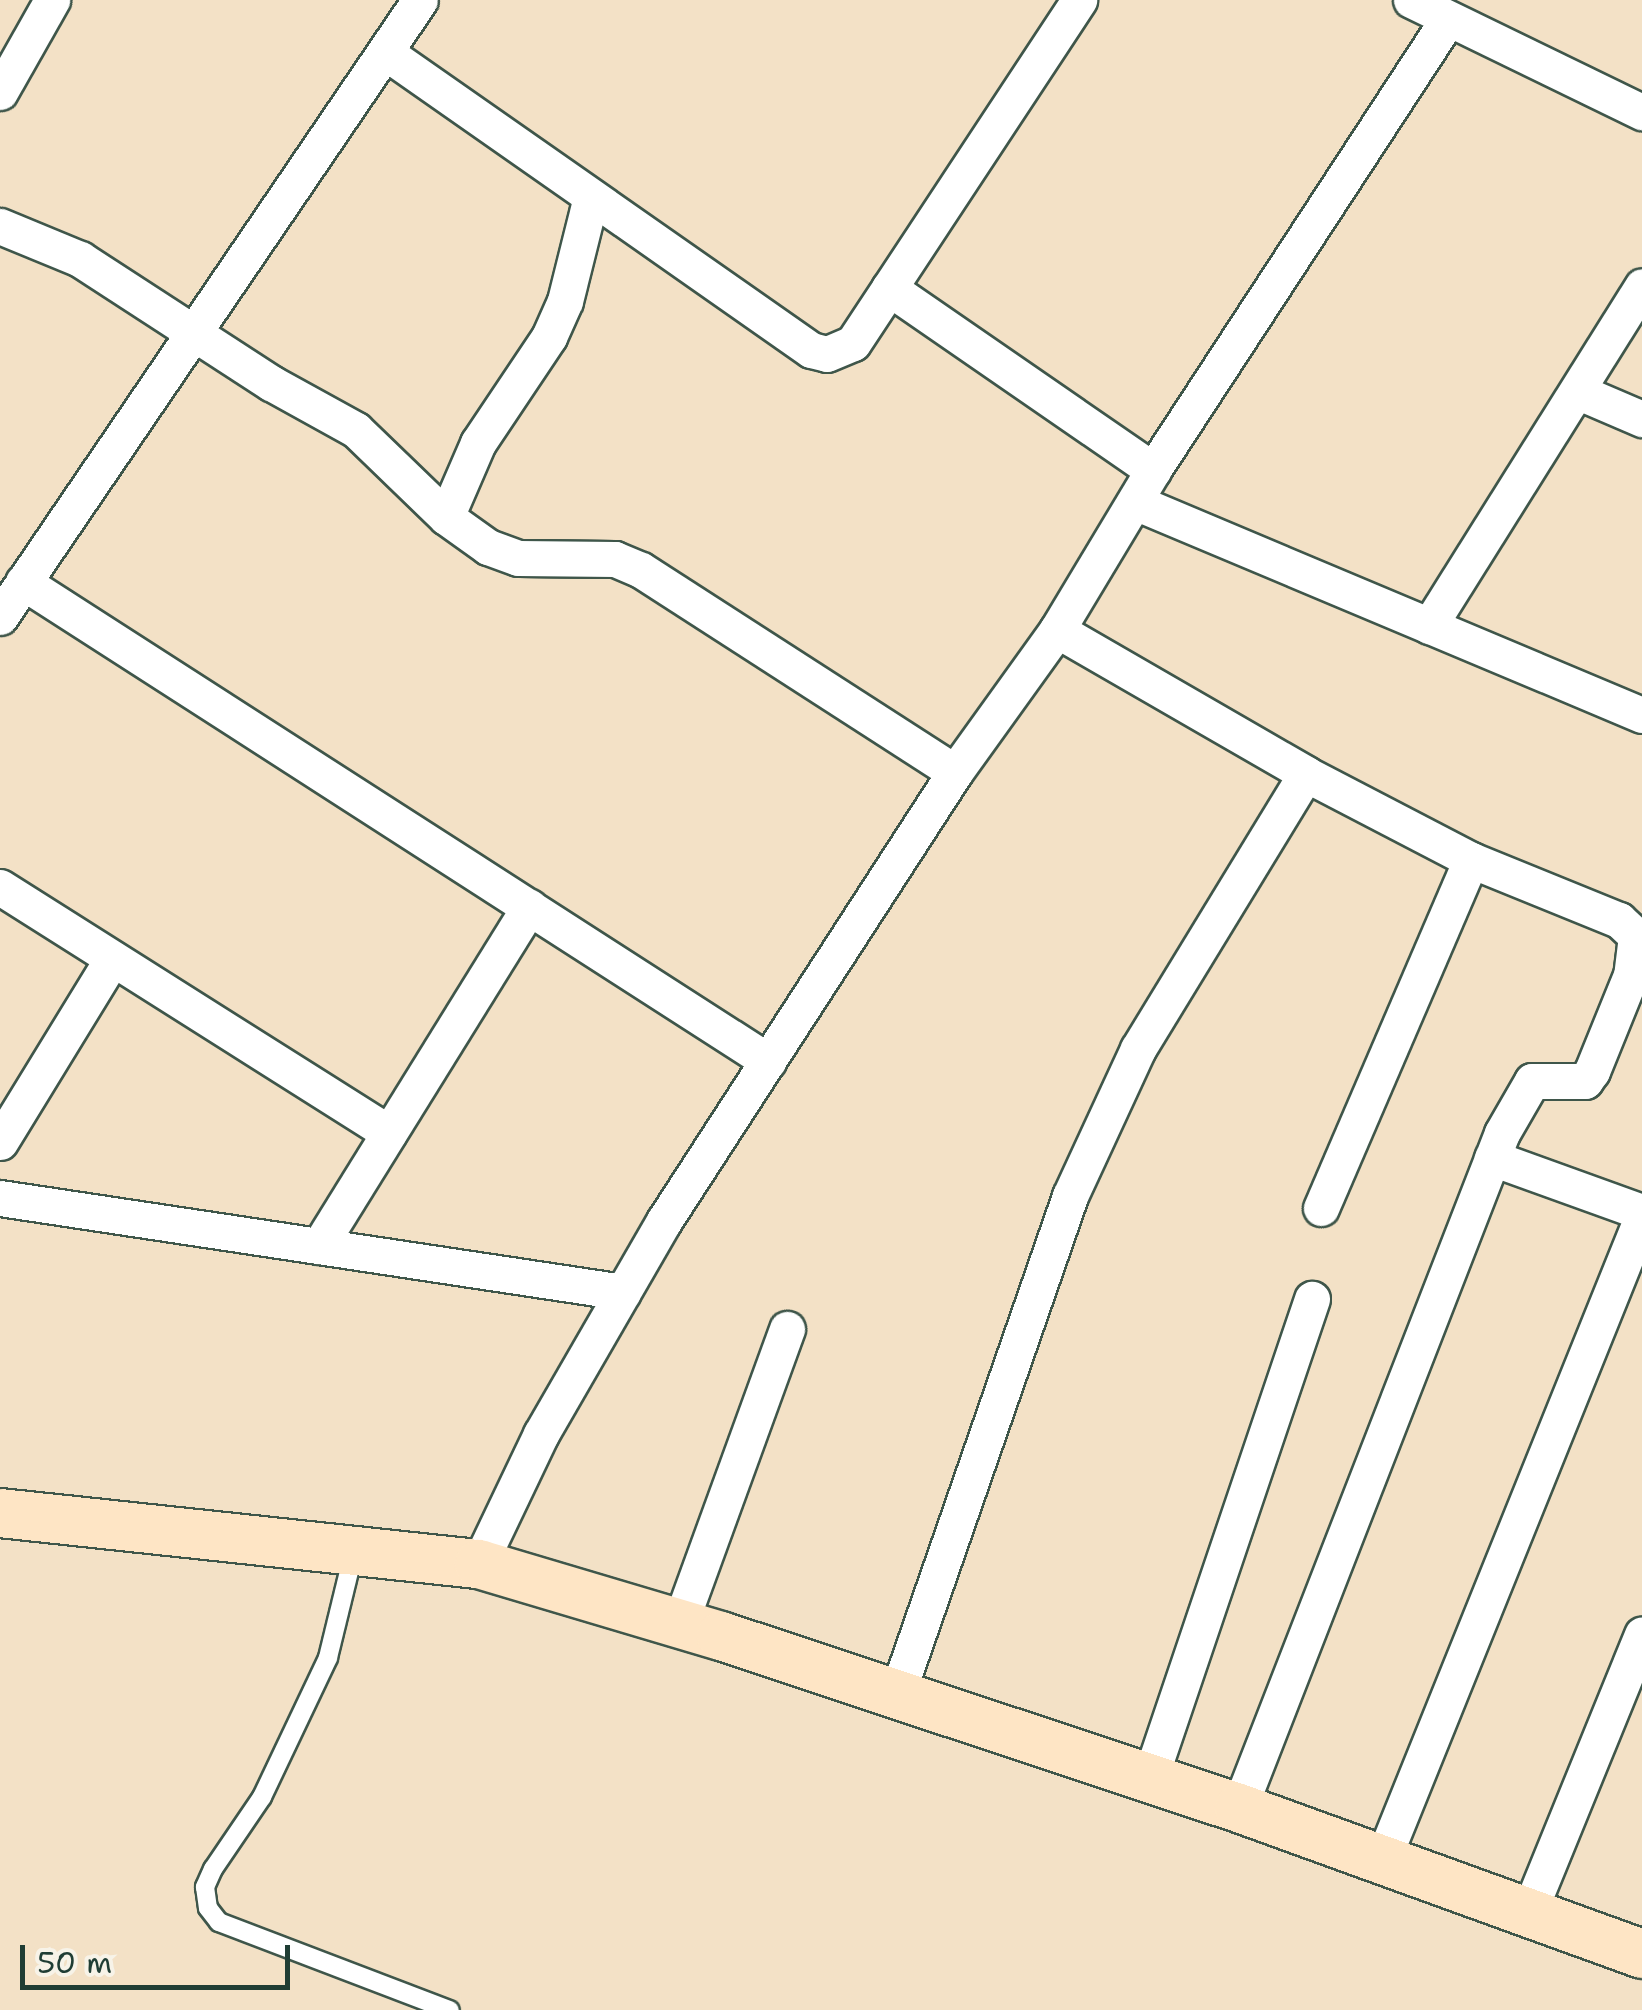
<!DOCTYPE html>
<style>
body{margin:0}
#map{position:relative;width:1642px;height:2010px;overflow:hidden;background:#f3e1c6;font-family:"Shantell Sans",sans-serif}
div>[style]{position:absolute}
.roads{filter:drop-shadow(2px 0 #3f564a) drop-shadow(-2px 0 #3f564a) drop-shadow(0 2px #3f564a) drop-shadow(0 -2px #3f564a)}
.lane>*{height:18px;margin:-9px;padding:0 9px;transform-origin:9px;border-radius:9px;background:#fff}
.street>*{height:35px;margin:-17.5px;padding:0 17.5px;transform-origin:17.5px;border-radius:17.5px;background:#fff}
.secondary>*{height:48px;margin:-24px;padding:0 24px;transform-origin:24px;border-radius:24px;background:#fee5c5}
span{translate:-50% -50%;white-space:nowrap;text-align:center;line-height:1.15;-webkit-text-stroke:10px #f7f3e8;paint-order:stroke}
.scale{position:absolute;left:20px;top:1945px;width:270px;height:45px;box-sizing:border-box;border:5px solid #1f3d34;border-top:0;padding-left:12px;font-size:30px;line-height:35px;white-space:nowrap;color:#1f3d34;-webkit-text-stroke:8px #f7f3e8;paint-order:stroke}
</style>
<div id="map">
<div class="roads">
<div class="lane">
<div style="left:354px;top:1551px;width:110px;rotate:103.7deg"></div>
<div style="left:328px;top:1658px;width:154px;rotate:115.4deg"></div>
<div style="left:262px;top:1797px;width:87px;rotate:124.2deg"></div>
<div style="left:213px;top:1869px;width:20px;rotate:114deg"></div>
<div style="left:205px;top:1887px;width:21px;rotate:82deg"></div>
<div style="left:208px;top:1908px;width:18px;rotate:52deg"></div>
<div style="left:219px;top:1922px;width:247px;rotate:20.9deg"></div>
</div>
<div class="street">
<div style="left:1411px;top:0;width:257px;rotate:25.9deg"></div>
<div style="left:385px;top:52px;width:520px;rotate:34.97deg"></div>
<div style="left:811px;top:350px;width:16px;rotate:14deg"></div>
<div style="left:827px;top:354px;width:28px;rotate:-23deg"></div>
<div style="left:853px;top:343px;width:411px;rotate:-56.6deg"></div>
<div style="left:0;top:92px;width:106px;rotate:-60.5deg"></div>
<div style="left:0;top:226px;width:87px;rotate:22.4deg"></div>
<div style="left:80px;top:259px;width:228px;rotate:33deg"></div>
<div style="left:271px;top:383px;width:97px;rotate:28.9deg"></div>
<div style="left:356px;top:430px;width:125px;rotate:44deg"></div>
<div style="left:446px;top:517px;width:52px;rotate:35.5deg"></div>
<div style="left:488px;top:547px;width:32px;rotate:20deg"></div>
<div style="left:518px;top:558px;width:97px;rotate:0.6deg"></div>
<div style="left:615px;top:559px;width:28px;rotate:23deg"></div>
<div style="left:641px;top:570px;width:373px;rotate:32.8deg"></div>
<div style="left:889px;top:288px;width:321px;rotate:34.6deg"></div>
<div style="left:1579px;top:392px;width:69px;rotate:23.2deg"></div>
<div style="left:1135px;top:502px;width:550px;rotate:22.79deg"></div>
<div style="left:446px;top:517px;width:81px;rotate:-66.6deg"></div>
<div style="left:478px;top:443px;width:128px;rotate:-56.2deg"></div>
<div style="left:549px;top:337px;width:39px;rotate:-66deg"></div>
<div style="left:565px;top:301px;width:107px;rotate:-76deg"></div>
<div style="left:23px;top:582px;width:886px;rotate:32.74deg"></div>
<div style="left:0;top:617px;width:746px;rotate:-55.76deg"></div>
<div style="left:1429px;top:626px;width:401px;rotate:-57.9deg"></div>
<div style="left:1057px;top:630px;width:288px;rotate:30deg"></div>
<div style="left:1306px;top:774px;width:186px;rotate:27.5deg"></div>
<div style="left:1471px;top:860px;width:160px;rotate:22.1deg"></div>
<div style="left:1619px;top:920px;width:23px;rotate:43deg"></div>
<div style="left:1636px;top:936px;width:39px;rotate:97deg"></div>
<div style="left:1631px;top:975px;width:104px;rotate:112.1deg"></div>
<div style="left:1592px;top:1071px;width:12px;rotate:125deg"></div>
<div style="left:1585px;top:1081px;width:53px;rotate:180deg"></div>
<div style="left:1532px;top:1081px;width:60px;rotate:120deg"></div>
<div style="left:1502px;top:1133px;width:724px;rotate:111.29deg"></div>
<div style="left:0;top:887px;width:460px;rotate:32.3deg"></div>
<div style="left:0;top:1142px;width:215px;rotate:-58.5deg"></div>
<div style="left:1492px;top:1158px;width:159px;rotate:19.8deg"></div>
<div style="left:0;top:1198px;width:630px;rotate:8.58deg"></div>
<div style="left:1321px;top:1208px;width:379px;rotate:-66.7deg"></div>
<div style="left:319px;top:1246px;width:399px;rotate:-58.2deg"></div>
<div style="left:479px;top:1564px;width:144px;rotate:-64.5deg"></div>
<div style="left:541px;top:1434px;width:246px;rotate:-60deg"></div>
<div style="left:664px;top:1221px;width:535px;rotate:-57.05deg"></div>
<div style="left:955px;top:772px;width:175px;rotate:-54.3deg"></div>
<div style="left:1057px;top:630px;width:187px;rotate:-59deg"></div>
<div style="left:1153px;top:470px;width:535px;rotate:-56.81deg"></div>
<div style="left:680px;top:1623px;width:313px;rotate:-70deg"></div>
<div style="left:897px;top:1694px;width:527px;rotate:-70.84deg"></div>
<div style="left:1070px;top:1196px;width:162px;rotate:-65.2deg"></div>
<div style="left:1138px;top:1049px;width:322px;rotate:-58.6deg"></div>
<div style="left:1149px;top:1781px;width:509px;rotate:-71.32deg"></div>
<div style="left:1382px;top:1861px;width:695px;rotate:-68.01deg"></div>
<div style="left:1528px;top:1914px;width:302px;rotate:-67.8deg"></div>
</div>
<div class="secondary">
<div style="left:0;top:1513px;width:482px;rotate:6.1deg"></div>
<div style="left:479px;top:1564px;width:252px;rotate:16.6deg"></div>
<div style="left:721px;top:1636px;width:546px;rotate:18.37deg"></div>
<div style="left:1239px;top:1808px;width:429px;rotate:19.9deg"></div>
</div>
</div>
<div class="scale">50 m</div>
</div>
